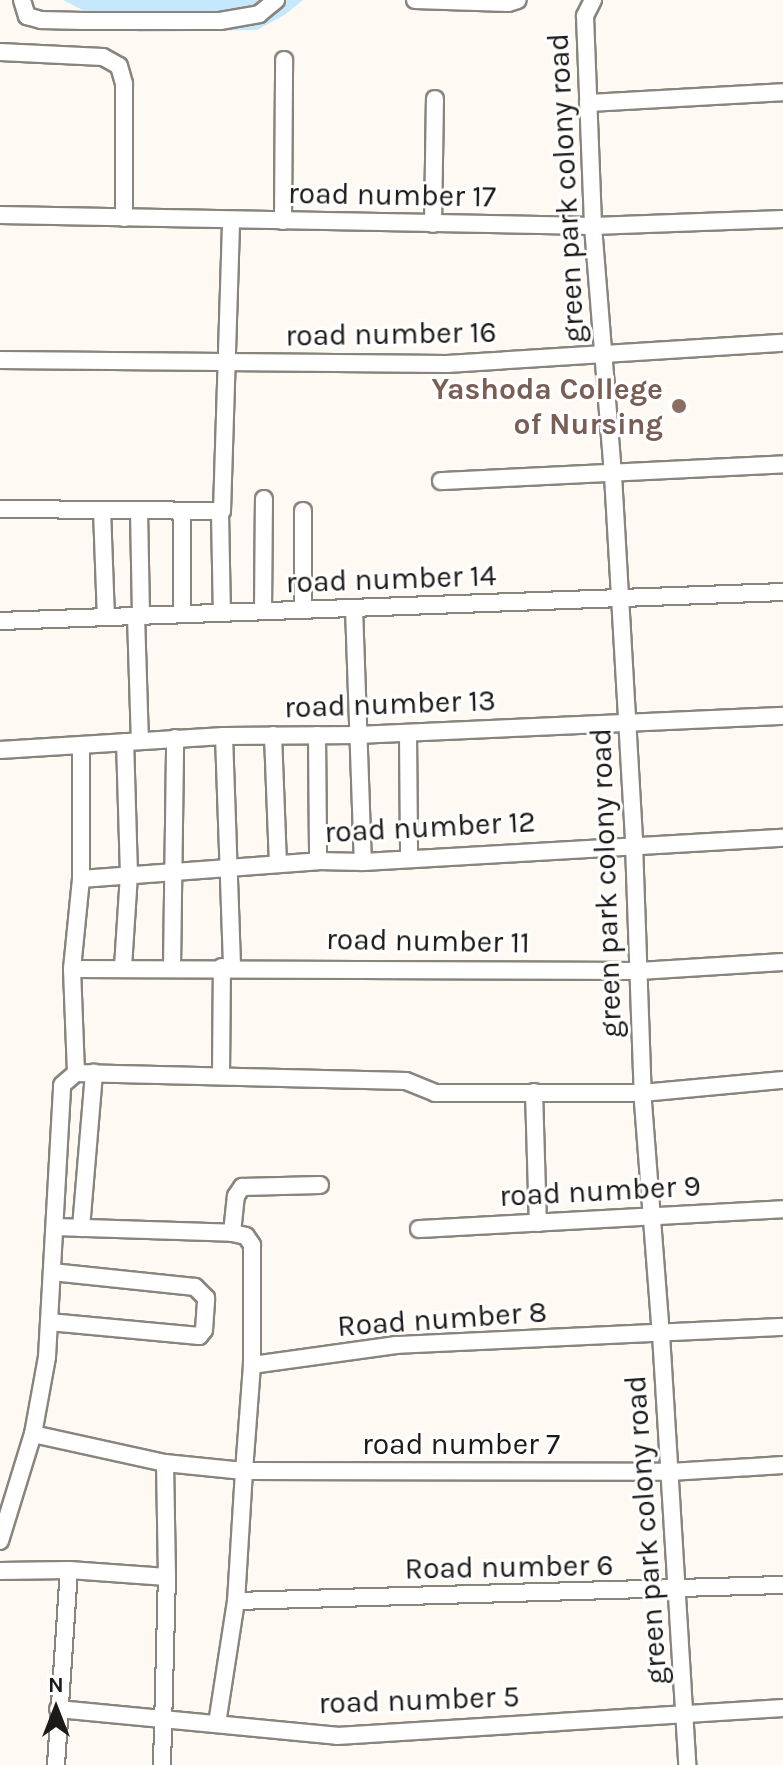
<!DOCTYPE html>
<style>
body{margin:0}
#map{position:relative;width:783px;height:1765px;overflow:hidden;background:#fefaf3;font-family:Karla,sans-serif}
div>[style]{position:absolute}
.water>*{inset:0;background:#c6e8fd}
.roads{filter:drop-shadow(2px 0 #88847e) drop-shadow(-2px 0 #88847e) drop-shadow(0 2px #88847e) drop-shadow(0 -2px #88847e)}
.street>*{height:16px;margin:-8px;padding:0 8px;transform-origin:8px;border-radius:8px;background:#fff}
.dots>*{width:22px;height:22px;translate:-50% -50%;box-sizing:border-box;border:4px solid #fff;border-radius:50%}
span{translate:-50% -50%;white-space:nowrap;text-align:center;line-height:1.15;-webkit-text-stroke:6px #fff;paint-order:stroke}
.street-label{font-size:30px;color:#1c1a18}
.education-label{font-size:30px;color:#785e54;font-weight:700}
.right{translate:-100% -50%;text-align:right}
.north{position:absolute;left:16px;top:1669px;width:80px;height:80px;-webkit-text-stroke:6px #fff;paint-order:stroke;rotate:0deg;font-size:22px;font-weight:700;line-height:32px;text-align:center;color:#1c1a18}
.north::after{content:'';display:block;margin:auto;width:28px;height:36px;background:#1c1a18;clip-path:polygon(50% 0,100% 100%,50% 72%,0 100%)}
</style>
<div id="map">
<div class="water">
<div style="clip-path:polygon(63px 0,303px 0,286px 14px,257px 30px,139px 32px,115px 27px)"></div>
</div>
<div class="roads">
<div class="street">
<div style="left:22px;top:0;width:17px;rotate:73deg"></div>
<div style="left:27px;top:16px;width:15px;rotate:16deg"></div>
<div style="left:41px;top:20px;width:43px;rotate:1.3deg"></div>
<div style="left:84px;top:21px;width:136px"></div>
<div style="left:220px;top:21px;width:40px;rotate:-10deg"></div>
<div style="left:259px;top:14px;width:22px;rotate:-39deg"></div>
<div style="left:415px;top:0;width:93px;rotate:1.8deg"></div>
<div style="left:508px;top:3px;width:10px;rotate:-17deg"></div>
<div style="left:593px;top:0;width:18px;rotate:117deg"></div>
<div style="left:585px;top:16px;width:210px;rotate:87.8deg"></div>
<div style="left:593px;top:226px;width:250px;rotate:85.4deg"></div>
<div style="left:613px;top:475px;width:370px;rotate:86.7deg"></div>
<div style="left:634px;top:844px;width:258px;rotate:88deg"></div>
<div style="left:643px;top:1102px;width:233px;rotate:85.6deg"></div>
<div style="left:661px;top:1334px;width:432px;rotate:86.5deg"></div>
<div style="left:0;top:52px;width:103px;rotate:2.8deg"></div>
<div style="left:103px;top:57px;width:18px;rotate:29deg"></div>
<div style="left:119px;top:66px;width:19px;rotate:74deg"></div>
<div style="left:124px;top:84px;width:134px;rotate:90deg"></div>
<div style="left:588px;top:103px;width:195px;rotate:-3.2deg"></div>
<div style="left:0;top:215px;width:593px;rotate:1.06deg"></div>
<div style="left:593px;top:226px;width:190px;rotate:-2.1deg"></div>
<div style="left:283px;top:221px;width:161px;rotate:-89.6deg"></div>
<div style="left:433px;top:224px;width:125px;rotate:-89.1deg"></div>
<div style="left:0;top:360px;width:447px;rotate:0.5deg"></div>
<div style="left:447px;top:364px;width:337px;rotate:-3.6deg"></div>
<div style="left:441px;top:481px;width:342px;rotate:-2.8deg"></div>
<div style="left:0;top:509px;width:222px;rotate:0.5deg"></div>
<div style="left:222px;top:511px;width:291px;rotate:-88.2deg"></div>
<div style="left:102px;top:510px;width:107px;rotate:87.9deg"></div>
<div style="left:139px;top:511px;width:105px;rotate:88.9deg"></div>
<div style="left:303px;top:511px;width:99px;rotate:90deg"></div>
<div style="left:182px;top:513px;width:101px;rotate:90deg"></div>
<div style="left:220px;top:513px;width:100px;rotate:88.9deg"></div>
<div style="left:354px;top:608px;width:254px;rotate:88deg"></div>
<div style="left:263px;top:611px;width:112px;rotate:-89.5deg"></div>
<div style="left:136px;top:616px;width:124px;rotate:88.2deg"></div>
<div style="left:0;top:621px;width:784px;rotate:-2.12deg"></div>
<div style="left:408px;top:733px;width:126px;rotate:89.5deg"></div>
<div style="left:273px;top:735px;width:129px;rotate:87.8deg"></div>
<div style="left:317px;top:735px;width:126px;rotate:89.5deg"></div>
<div style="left:224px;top:736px;width:231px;rotate:88deg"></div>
<div style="left:0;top:750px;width:224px;rotate:-3.6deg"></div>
<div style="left:224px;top:736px;width:135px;rotate:-0.4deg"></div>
<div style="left:359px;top:735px;width:424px;rotate:-2.6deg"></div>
<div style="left:81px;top:879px;width:238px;rotate:-4.3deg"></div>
<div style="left:318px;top:861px;width:45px;rotate:1.3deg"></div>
<div style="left:363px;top:862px;width:421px;rotate:-3.3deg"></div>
<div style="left:123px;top:967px;width:92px;rotate:-86.3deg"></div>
<div style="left:129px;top:875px;width:133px;rotate:-91.7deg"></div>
<div style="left:172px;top:967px;width:229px;rotate:-89.2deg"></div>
<div style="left:72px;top:969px;width:567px;rotate:0.2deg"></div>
<div style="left:639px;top:971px;width:144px;rotate:-3.6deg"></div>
<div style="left:76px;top:1073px;width:330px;rotate:1.4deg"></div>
<div style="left:406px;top:1081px;width:31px;rotate:22deg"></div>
<div style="left:435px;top:1093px;width:207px"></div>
<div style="left:642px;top:1093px;width:142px;rotate:-5.3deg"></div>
<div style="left:221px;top:1075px;width:108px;rotate:-89.5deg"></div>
<div style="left:534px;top:1092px;width:131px;rotate:88.3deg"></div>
<div style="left:55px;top:1227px;width:177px;rotate:1.9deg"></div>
<div style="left:232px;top:1233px;width:37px;rotate:-84deg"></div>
<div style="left:236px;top:1196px;width:11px;rotate:-56deg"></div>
<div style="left:242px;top:1187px;width:78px;rotate:-1.5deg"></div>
<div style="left:81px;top:1228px;width:156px;rotate:-85.2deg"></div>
<div style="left:419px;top:1229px;width:365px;rotate:-3.1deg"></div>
<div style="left:232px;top:1233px;width:14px;rotate:12deg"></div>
<div style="left:246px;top:1236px;width:11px;rotate:56deg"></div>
<div style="left:252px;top:1245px;width:120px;rotate:90deg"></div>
<div style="left:252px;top:1365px;width:145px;rotate:-7.9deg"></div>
<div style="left:396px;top:1345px;width:387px;rotate:-2.7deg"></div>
<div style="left:49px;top:1322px;width:151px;rotate:5.3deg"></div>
<div style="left:199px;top:1336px;width:8px;rotate:-50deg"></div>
<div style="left:204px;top:1330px;width:32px;rotate:-86deg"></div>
<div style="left:206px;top:1298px;width:16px;rotate:-135deg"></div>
<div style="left:195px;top:1287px;width:144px;rotate:-174deg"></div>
<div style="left:252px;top:1365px;width:106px;rotate:94.3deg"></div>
<div style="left:244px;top:1471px;width:426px;rotate:0.1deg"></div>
<div style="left:670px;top:1472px;width:113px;rotate:-3.5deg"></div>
<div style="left:33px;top:1434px;width:135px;rotate:12.4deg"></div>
<div style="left:165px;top:1463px;width:79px;rotate:5.8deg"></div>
<div style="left:244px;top:1471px;width:130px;rotate:93.5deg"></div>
<div style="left:236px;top:1601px;width:124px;rotate:98.8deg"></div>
<div style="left:0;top:1541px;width:112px;rotate:-72.9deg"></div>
<div style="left:33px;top:1434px;width:78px;rotate:-79.7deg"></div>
<div style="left:47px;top:1357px;width:272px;rotate:-86.8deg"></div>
<div style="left:62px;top:1085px;width:18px;rotate:-41deg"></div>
<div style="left:76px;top:1073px;width:104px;rotate:-92.2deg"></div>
<div style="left:72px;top:969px;width:90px;rotate:-84.3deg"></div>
<div style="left:81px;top:879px;width:131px;rotate:-90deg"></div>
<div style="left:0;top:1571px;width:69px;rotate:-0.8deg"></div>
<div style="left:69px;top:1570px;width:98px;rotate:4.1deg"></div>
<div style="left:167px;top:1577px;width:114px;rotate:-91deg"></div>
<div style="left:236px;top:1601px;width:547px;rotate:-1.68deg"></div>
<div style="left:58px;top:1709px;width:280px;rotate:5.5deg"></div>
<div style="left:337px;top:1736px;width:447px;rotate:-3.6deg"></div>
<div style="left:56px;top:1765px;width:195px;rotate:-86.2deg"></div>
<div style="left:162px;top:1765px;width:188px;rotate:-88.5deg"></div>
</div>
</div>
<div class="dots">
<div style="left:679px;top:406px;background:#8d6e63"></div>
</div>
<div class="street-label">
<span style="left:566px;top:188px;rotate:-93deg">green park colony road</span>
<span style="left:392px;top:195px;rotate:1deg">road number 17</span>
<span style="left:391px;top:334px;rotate:-1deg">road number 16</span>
<span style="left:391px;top:579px;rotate:-2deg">road number 14</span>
<span style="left:390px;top:704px;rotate:-2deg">road number 13</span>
<span style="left:430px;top:827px;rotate:-3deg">road number 12</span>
<span style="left:606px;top:883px;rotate:-92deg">green park colony road</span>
<span style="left:428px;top:941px;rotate:1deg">road number 11</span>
<span style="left:600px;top:1191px;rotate:-3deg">road number 9</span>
<span style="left:442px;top:1319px;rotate:-4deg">Road number 8</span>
<span style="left:461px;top:1444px">road number 7</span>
<span style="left:646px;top:1530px;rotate:-94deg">green park colony road</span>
<span style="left:509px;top:1567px;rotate:-1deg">Road number 6</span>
<span style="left:419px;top:1700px;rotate:-2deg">road number 5</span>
</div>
<div class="education-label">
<span class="right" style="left:663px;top:406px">Yashoda College<br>of Nursing</span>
</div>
<div class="north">N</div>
</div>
